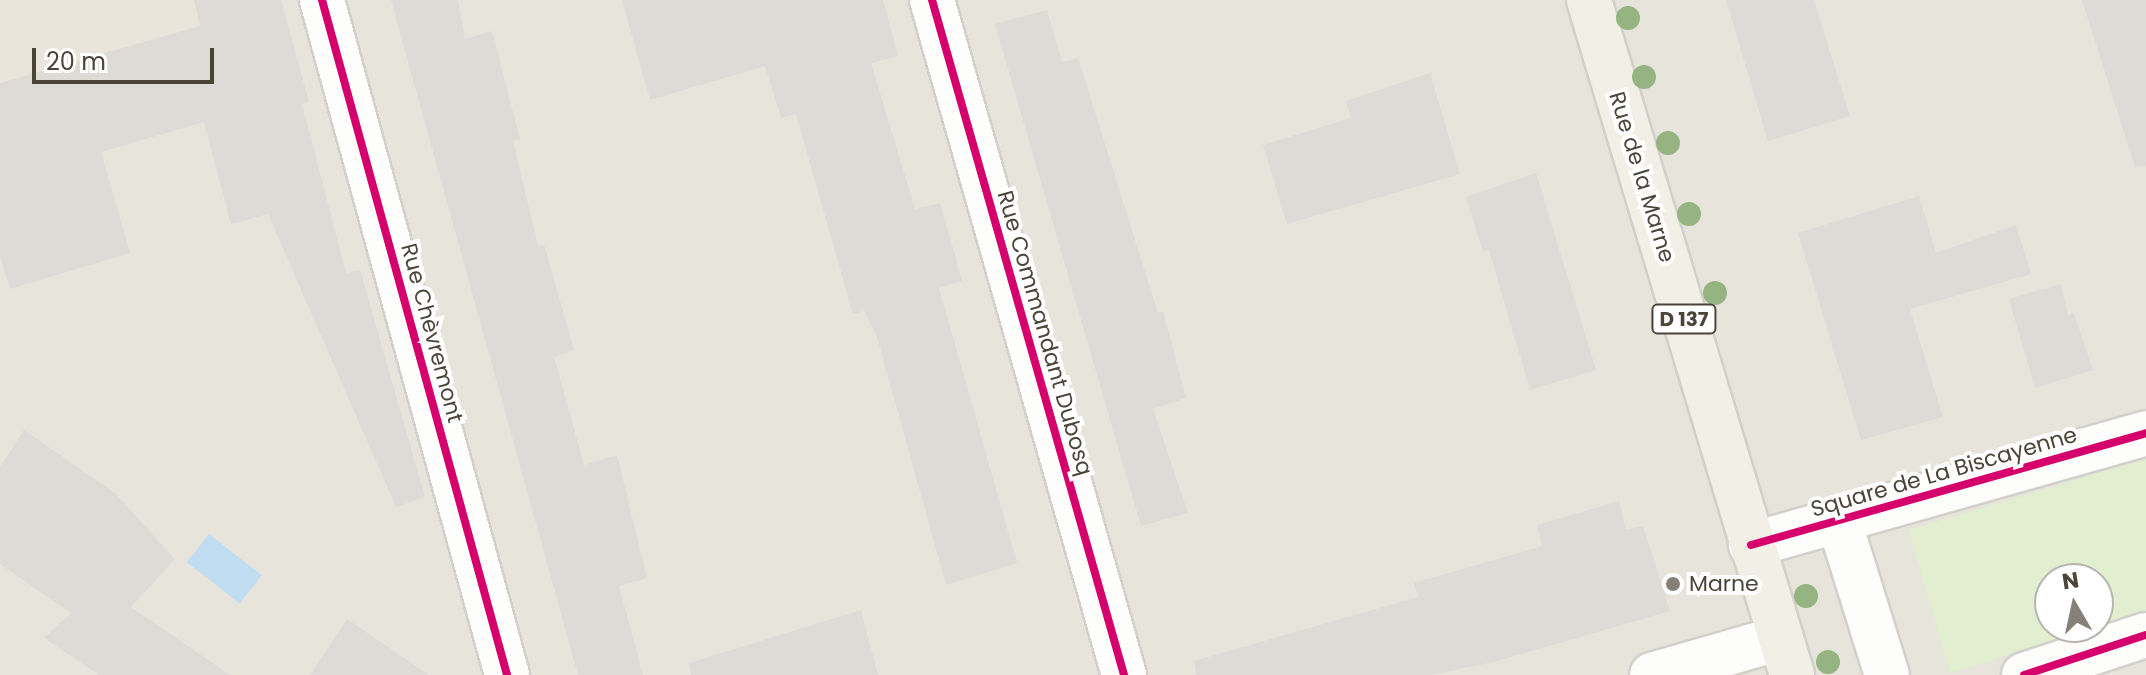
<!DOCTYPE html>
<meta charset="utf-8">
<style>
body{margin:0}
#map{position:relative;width:2146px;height:675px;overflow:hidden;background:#f4f2ee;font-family:Poppins,sans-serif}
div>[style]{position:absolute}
.residential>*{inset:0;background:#e7e4dc}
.education>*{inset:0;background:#eae5da}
.green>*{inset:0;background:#e1eecf}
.water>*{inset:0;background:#c0ddf1;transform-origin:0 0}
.building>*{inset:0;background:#dedbd6}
.roads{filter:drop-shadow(2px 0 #d2d0cb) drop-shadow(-2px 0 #d2d0cb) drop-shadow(0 2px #d2d0cb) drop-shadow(0 -2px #d2d0cb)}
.street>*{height:44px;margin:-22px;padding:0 22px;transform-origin:22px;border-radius:22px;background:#fdfdfc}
.primary>*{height:44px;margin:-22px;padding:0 22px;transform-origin:22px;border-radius:22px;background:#f2efe6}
.cycleway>*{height:8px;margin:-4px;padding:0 4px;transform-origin:4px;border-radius:4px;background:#d6006c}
.trees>*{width:24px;height:24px;margin:-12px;border-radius:50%;background:#96b382}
.dots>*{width:22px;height:22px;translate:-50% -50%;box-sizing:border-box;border:4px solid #fff;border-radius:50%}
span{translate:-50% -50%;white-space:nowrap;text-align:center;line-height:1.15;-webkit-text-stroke:8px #fff;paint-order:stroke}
.shield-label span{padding:2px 6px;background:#fff;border:2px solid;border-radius:6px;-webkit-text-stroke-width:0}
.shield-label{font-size:20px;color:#4b4439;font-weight:700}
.street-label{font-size:22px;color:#4b4439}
.poi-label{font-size:22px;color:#4b4439}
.left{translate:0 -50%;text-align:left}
.north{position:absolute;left:2034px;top:563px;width:80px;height:80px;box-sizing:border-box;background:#fff;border:2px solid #b7b4b0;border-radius:50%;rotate:351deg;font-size:22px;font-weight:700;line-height:32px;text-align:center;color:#4b4439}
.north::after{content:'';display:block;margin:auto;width:28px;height:36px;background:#868178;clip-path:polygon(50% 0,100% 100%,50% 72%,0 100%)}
.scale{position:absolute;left:32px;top:48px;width:182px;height:36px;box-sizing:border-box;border:4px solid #4b4439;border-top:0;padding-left:10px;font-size:24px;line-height:28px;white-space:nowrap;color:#4b4439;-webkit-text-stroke:6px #fff;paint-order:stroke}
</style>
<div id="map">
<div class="residential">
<div style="clip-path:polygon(evenodd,0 0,2146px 0,2146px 675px,0 675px,0 0,2050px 579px,2098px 579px,2098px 627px,2050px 627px,2050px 579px)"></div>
</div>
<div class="education">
<div style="clip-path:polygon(0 0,195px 0,201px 26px,0 83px)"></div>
</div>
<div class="green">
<div style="clip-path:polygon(evenodd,2146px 459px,2146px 612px,1950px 673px,1909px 530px,2146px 459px,2050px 579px,2098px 579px,2098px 627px,2050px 627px,2050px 579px)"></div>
</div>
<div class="water">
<div style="left:209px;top:534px;width:67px;height:36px;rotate:38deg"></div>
</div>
<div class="building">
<div style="clip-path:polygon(194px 0,281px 0,309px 102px,302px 104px,346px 273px,360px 270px,425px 497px,396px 507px,268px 214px,231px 224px,204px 122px,101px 152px,130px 253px,10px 289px,0 256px,0 83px,200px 26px)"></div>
<div style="clip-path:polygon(391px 0,458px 0,465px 39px,492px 31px,520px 139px,513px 141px,538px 246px,544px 245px,574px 350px,554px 357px,584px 465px,617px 455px,647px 578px,619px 586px,643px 675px,578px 675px)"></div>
<div style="clip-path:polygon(622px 0,883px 0,898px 56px,871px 63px,915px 209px,940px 203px,950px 237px,962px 281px,939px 288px,1017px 563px,946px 585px,877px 337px,864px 311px,853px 314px,796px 114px,781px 118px,765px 66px,650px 100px)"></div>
<div style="clip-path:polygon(1726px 0,1814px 0,1850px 116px,1768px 141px)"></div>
<div style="clip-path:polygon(2082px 0,2146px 0,2146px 166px,2135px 167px)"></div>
<div style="clip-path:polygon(1047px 10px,1062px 62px,1078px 58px,1158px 313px,1163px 311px,1186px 398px,1153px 409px,1188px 513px,1141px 526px,995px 24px)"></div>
<div style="clip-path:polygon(1430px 73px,1460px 174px,1287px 224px,1263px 145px,1351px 118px,1346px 101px)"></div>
<div style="clip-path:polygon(1536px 173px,1596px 370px,1530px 390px,1489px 250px,1483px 252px,1466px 197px)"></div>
<div style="clip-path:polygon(1919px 196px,1936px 253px,2016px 225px,2031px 274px,1910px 309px,1943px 417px,1861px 440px,1798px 233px)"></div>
<div style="clip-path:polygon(2061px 284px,2068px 315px,2074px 313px,2093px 370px,2035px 388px,2009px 299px)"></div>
<div style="clip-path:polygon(24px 430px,115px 493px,175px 559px,131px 607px,230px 675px,99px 675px,44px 638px,71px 613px,0 564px,0 467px)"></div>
<div style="clip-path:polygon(1619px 501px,1626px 530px,1643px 526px,1670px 611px,1494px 662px,1431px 675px,1196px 675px,1194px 661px,1418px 597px,1414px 583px,1542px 546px,1537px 525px)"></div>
<div style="clip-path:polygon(861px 610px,878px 675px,691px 675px,689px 663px)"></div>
<div style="clip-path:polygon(347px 619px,429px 675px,310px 675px)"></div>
</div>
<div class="roads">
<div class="street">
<div style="left:322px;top:0;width:700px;rotate:74.67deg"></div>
<div style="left:932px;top:0;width:702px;rotate:74.12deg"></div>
<div style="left:1839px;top:521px;width:161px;rotate:72.7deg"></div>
<div style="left:1751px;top:545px;width:411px;rotate:-15.8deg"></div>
<div style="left:1652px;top:675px;width:133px;rotate:-16.1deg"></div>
<div style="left:2024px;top:675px;width:128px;rotate:-18.2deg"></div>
</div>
<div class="primary">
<div style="left:1589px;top:0;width:705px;rotate:73.26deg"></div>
</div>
</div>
<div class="cycleway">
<div style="left:322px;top:0;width:700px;rotate:74.67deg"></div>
<div style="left:932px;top:0;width:702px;rotate:74.12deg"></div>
<div style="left:1751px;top:545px;width:411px;rotate:-15.8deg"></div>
<div style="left:2024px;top:675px;width:128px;rotate:-18.2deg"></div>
</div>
<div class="trees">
<div style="left:1628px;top:18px"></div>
<div style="left:1644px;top:77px"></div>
<div style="left:1668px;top:143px"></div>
<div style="left:1689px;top:214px"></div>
<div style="left:1715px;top:293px"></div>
<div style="left:1806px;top:596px"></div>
<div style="left:1828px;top:662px"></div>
</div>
<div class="dots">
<div style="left:1673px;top:584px;background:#868178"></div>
</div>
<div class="shield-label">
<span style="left:1684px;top:319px">D 137</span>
</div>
<div class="street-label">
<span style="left:1642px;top:177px;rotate:73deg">Rue de la Marne</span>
<span style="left:432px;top:333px;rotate:75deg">Rue Chèvremont</span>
<span style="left:1045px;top:333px;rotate:74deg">Rue Commandant Dubosq</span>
<span style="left:1944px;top:472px;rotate:-16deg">Square de La Biscayenne</span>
</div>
<div class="poi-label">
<span class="left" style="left:1689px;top:584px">Marne</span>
</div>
<div class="north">N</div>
<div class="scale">20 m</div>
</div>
